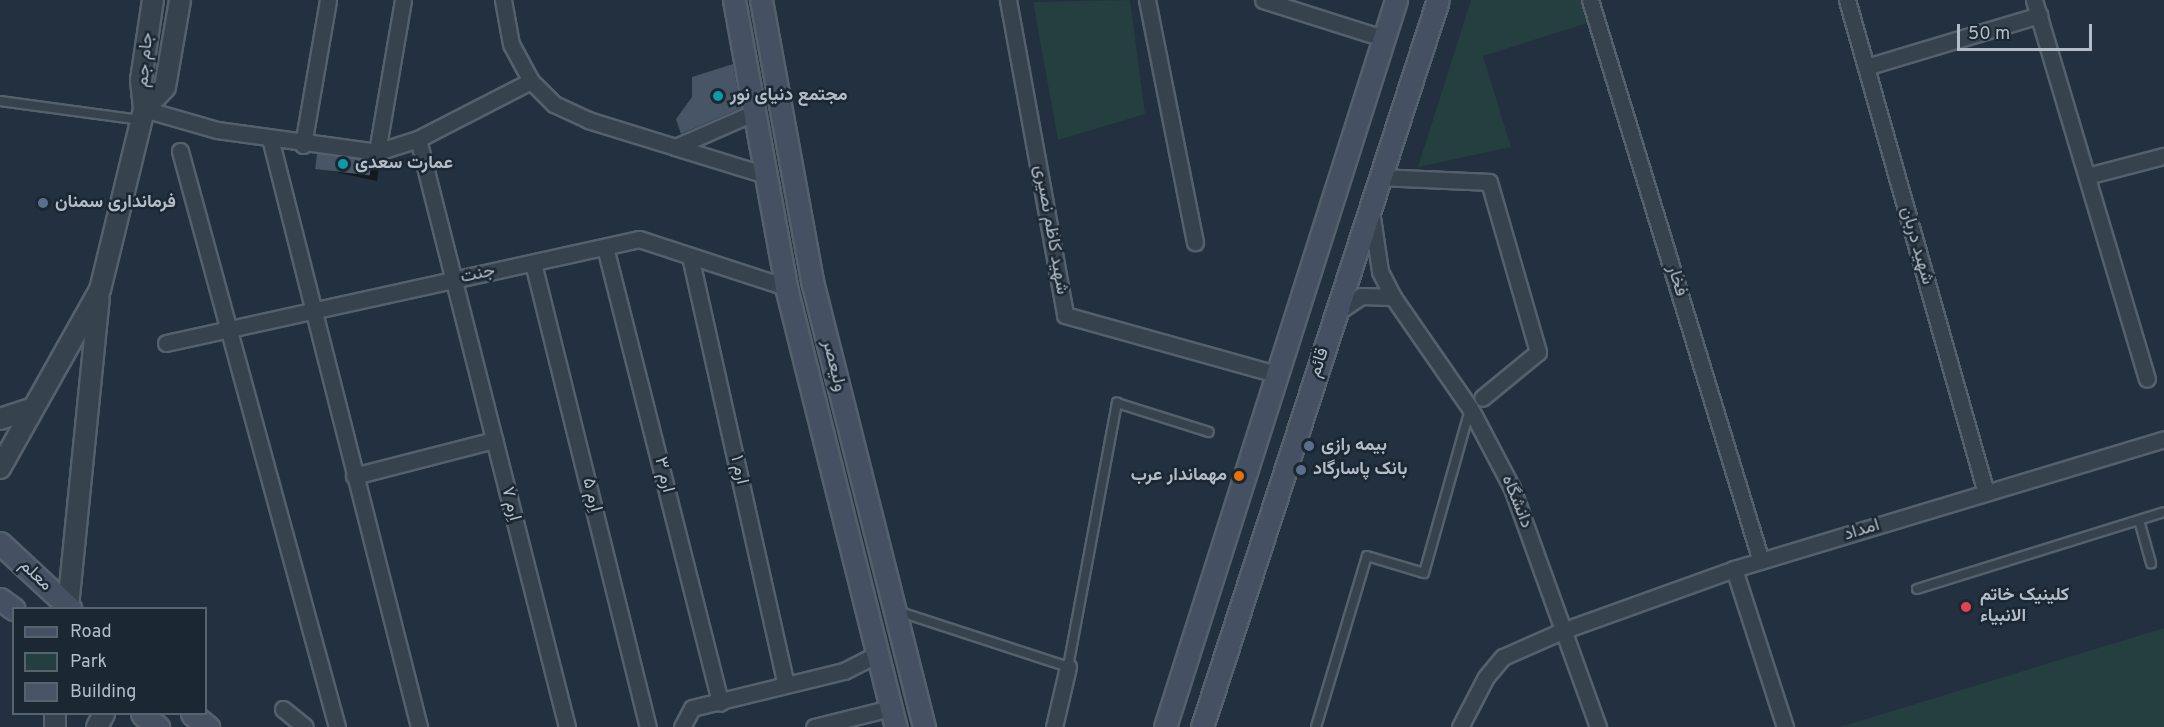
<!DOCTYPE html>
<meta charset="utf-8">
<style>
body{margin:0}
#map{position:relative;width:2164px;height:727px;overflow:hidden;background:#23303f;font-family:Overpass,Vazirmatn,sans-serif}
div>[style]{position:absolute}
.green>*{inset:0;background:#253e40}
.shadow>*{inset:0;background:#0007}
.building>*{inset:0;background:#475566;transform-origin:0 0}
.roads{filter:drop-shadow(2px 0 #55606d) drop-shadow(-2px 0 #55606d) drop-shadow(0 2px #55606d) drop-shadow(0 -2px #55606d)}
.service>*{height:8px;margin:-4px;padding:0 4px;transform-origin:4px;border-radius:4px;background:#37424f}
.minor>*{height:15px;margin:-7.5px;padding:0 7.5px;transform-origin:7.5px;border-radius:7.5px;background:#37424f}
.tertiary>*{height:20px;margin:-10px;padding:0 10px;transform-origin:10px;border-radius:10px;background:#37424f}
.secondary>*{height:21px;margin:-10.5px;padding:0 10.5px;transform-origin:10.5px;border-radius:10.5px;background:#455162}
.dots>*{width:16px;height:16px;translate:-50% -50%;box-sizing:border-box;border:3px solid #1c2734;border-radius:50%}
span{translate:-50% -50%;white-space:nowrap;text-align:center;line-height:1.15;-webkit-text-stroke:5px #1c2734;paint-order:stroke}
.street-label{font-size:18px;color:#b3bdca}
.poi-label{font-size:18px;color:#b3bdca;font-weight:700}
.left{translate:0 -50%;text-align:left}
.right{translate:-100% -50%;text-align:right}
.legend{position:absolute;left:12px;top:607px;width:195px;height:108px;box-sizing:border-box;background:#1c2734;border:2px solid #586370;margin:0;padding:8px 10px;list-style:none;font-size:18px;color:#b3bdca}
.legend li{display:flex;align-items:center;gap:12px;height:30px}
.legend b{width:30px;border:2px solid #586370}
.scale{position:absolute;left:1957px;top:24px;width:135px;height:27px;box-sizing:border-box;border:3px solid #b3bdca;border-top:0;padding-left:8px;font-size:18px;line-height:21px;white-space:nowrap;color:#b3bdca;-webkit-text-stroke:4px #1c2734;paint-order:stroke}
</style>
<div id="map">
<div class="green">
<div style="clip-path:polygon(1130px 0,1145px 114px,1058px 140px,1033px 2px)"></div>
<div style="clip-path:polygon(1471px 0,1587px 0,1594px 21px,1483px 56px,1511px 147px,1418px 167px)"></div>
<div style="clip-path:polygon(2164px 628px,2164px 727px,1840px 727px)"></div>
</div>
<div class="shadow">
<div style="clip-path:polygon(732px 65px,745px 73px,752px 115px,694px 140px,682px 133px)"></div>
<div style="clip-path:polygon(371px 163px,379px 167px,377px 181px,317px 168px)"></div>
</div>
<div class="building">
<div style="clip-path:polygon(733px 64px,741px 108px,681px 134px,676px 119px,692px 97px,692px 77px)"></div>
<div style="left:317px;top:154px;width:55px;height:15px;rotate:7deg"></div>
</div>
<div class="roads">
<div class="service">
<div style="left:0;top:101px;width:141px;rotate:7.7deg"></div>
<div style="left:2139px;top:520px;width:45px;rotate:74.4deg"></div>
<div style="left:1917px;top:589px;width:259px;rotate:-17.3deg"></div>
<div style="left:897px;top:611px;width:180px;rotate:18.1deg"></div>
<div style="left:1068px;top:667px;width:269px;rotate:-79.5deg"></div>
<div style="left:1117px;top:403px;width:96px;rotate:17.5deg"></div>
<div style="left:1316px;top:727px;width:178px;rotate:-73.4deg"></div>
<div style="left:1367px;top:556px;width:59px;rotate:16.6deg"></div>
<div style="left:1424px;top:573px;width:170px;rotate:-74.3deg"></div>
</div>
<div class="minor">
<div style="left:503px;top:0;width:45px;rotate:79.7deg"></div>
<div style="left:511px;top:44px;width:42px;rotate:61.6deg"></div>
<div style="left:531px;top:81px;width:33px;rotate:45deg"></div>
<div style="left:554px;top:104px;width:38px;rotate:25deg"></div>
<div style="left:588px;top:120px;width:91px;rotate:17.2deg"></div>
<div style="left:1008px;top:0;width:320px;rotate:79.7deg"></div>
<div style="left:1065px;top:315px;width:220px;rotate:15.6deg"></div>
<div style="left:1147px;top:0;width:247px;rotate:78.8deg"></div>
<div style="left:1263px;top:0;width:126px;rotate:17.6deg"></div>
<div style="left:1590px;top:0;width:586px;rotate:73.05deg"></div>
<div style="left:1847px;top:0;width:512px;rotate:74.25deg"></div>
<div style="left:2034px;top:0;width:395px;rotate:73.4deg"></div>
<div style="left:1866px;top:67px;width:181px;rotate:-16.7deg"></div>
<div style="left:144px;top:109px;width:76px;rotate:16deg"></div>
<div style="left:217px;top:130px;width:162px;rotate:7.8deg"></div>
<div style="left:377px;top:152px;width:43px;rotate:-17.6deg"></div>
<div style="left:418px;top:139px;width:127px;rotate:-27.2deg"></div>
<div style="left:753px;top:113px;width:85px;rotate:156.4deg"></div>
<div style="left:675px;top:147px;width:92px;rotate:17.1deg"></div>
<div style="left:270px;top:138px;width:608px;rotate:75.8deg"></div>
<div style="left:418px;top:139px;width:607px;rotate:75.78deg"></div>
<div style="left:303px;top:145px;width:147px;rotate:-80.2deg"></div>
<div style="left:180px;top:151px;width:597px;rotate:74.75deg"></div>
<div style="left:377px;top:152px;width:154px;rotate:-80.3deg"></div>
<div style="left:2087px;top:176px;width:80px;rotate:-14.6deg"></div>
<div style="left:1380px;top:177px;width:109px;rotate:2.6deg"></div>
<div style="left:1489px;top:182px;width:177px;rotate:73.9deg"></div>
<div style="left:1538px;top:352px;width:72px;rotate:140.6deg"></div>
<div style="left:605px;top:247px;width:470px;rotate:75.8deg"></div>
<div style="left:690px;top:256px;width:439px;rotate:77.4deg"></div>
<div style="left:533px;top:263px;width:478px;rotate:76.1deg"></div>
<div style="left:1393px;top:297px;width:135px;rotate:55.3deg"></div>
<div style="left:1470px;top:408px;width:90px;rotate:62.3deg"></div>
<div style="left:1512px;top:488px;width:254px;rotate:70.2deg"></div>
<div style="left:1336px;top:313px;width:30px;rotate:-34deg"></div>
<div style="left:1361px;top:296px;width:32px;rotate:2deg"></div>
<div style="left:1393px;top:297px;width:29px;rotate:-117deg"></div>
<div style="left:1380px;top:271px;width:61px;rotate:-98.5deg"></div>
<div style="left:166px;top:343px;width:484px;rotate:-12.4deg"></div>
<div style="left:639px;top:239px;width:155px;rotate:18.1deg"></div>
<div style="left:354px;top:476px;width:145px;rotate:-14.4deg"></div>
<div style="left:1734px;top:569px;width:166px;rotate:72.1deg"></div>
<div style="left:283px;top:709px;width:28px;rotate:39deg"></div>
<div style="left:682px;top:727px;width:21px;rotate:-62deg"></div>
<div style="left:692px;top:708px;width:156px;rotate:-13.7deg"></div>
<div style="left:844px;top:671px;width:38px;rotate:-27deg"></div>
<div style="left:814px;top:727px;width:79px;rotate:-13.9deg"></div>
<div style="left:1054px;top:727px;width:62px;rotate:-76.9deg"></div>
<div style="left:1460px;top:727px;width:56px;rotate:-62.5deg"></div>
<div style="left:1486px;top:677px;width:26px;rotate:-50deg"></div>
<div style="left:1503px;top:657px;width:64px;rotate:-23.8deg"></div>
<div style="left:1562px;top:631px;width:183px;rotate:-19.8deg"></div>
<div style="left:1734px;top:569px;width:449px;rotate:-16.8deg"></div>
</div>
<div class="tertiary">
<div style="left:144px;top:109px;width:30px;rotate:-46deg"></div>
<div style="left:165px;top:87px;width:88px;rotate:-80.2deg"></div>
<div style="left:0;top:419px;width:32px;rotate:-18deg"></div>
<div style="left:0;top:468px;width:204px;rotate:-60.7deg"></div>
<div style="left:100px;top:290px;width:186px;rotate:-76.3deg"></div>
<div style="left:144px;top:109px;width:29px;rotate:-96deg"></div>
<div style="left:141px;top:80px;width:81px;rotate:-81.5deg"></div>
<div style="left:68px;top:607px;width:310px;rotate:-84.3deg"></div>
<div style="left:55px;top:727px;width:13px;rotate:-90deg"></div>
<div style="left:97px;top:727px;width:15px;rotate:-62deg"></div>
</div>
<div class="secondary">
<div style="left:734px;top:0;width:292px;rotate:79.7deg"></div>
<div style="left:786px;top:287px;width:454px;rotate:76deg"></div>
<div style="left:761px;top:0;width:286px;rotate:79.7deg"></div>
<div style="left:812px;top:281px;width:460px;rotate:75.9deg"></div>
<div style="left:0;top:543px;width:96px;rotate:42.9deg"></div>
<div style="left:0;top:599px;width:17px;rotate:36deg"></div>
<div style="left:142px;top:714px;width:21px;rotate:39deg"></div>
<div style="left:192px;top:714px;width:21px;rotate:39deg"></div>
<div style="left:1165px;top:727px;width:763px;rotate:-72.37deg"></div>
<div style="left:1202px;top:727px;width:764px;rotate:-72.02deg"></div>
</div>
</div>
<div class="dots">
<div style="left:718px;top:96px;background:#0f9aa8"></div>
<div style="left:343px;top:164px;background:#0f9aa8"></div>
<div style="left:43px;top:203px;background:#5c6f8a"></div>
<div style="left:1309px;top:446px;background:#5c6f8a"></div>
<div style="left:1301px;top:470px;background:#5c6f8a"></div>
<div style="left:1239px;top:476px;background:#e8710a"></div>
<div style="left:1966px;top:607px;background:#e0444e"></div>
</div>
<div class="street-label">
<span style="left:146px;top:60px;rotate:-85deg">جام جم</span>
<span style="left:1050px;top:230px;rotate:80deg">شهید کاظم نصیری</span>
<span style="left:1916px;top:246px;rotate:74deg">شهید دربان</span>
<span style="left:478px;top:275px;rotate:-12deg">جنت</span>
<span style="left:1676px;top:281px;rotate:73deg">فخار</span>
<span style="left:1320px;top:363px;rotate:-72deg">قائم</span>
<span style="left:833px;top:366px;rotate:76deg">ولیعصر</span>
<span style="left:738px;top:470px;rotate:77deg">ارم ۱</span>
<span style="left:663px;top:475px;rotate:76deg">ارم ۳</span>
<span style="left:591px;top:495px;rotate:76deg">اِرم ۵</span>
<span style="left:1516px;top:502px;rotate:68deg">دانشگاه</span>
<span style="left:510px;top:504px;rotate:76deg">اِرم ۷</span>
<span style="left:1862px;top:531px;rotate:-17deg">امداد</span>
<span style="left:35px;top:576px;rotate:43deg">معلم</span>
</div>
<div class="poi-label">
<span class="left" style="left:730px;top:96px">مجتمع دنیای نور</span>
<span class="left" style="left:355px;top:164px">عمارت سعدی</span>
<span class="left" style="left:55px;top:203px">فرمانداری سمنان</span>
<span class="left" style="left:1321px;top:446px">بیمه رازی</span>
<span class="left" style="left:1313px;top:470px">بانک پاسارگاد</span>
<span class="right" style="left:1227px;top:476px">مهماندار عرب</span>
<span class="left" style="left:1980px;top:607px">کلینیک خاتم<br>الانبیاء</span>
</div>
<ul class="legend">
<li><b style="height:8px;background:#455162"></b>Road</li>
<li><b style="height:16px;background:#253e40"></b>Park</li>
<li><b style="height:16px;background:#475566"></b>Building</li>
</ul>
<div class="scale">50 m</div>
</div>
